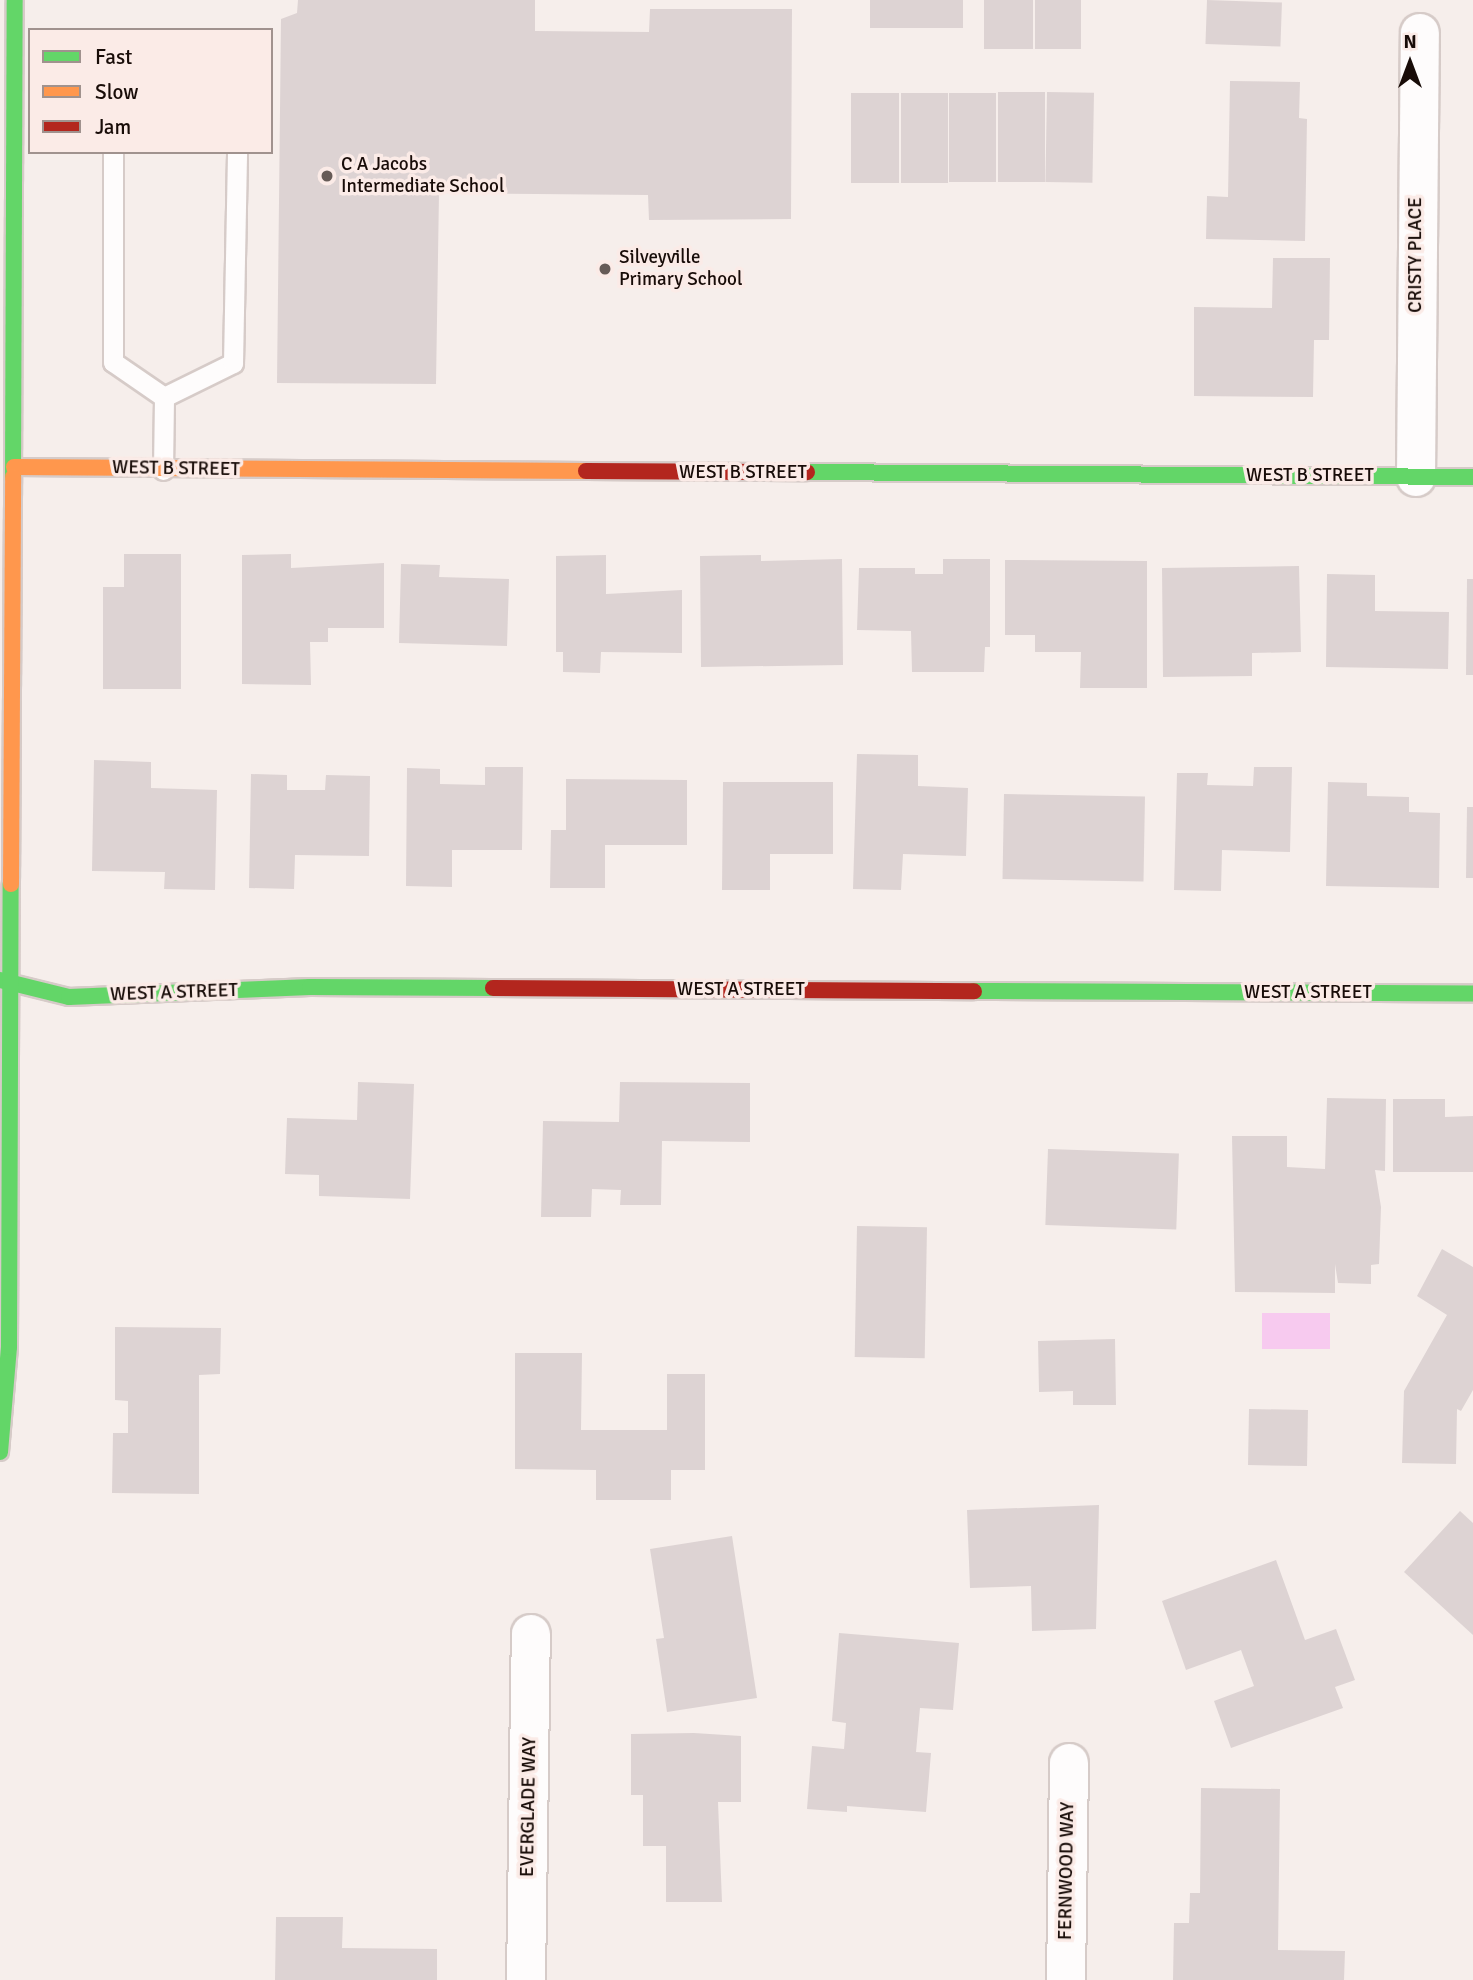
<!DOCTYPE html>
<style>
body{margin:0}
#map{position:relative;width:1473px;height:1980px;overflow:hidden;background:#f6eeeb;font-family:Signika,sans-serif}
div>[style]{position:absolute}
.water>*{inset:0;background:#f7caef;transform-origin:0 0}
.building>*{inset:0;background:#ddd3d3;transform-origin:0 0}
.roads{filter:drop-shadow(2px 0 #d6cbc8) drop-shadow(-2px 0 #d6cbc8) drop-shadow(0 2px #d6cbc8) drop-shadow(0 -2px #d6cbc8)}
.lane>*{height:19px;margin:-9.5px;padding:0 9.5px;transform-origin:9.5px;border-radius:9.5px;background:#fefcfc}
.street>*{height:38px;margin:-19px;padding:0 19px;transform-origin:19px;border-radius:19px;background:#fefcfc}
.fast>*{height:16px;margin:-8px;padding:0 8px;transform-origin:8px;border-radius:8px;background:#63d668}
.slow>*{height:16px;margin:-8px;padding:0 8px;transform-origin:8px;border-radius:8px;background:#ff974d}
.jam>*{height:16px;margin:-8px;padding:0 8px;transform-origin:8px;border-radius:8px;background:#b3261e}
.dots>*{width:19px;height:19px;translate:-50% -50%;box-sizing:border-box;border:4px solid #fbebe7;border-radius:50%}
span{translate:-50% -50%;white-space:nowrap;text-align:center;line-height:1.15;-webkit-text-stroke:7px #fbebe7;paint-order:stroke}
.poi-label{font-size:19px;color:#180c08}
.left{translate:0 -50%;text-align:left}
.street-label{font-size:19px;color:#180c08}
.legend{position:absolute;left:28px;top:28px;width:245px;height:126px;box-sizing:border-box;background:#fbebe7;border:2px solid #a0928e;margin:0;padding:9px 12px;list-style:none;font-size:21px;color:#180c08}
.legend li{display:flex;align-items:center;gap:14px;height:35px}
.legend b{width:35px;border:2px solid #a0928e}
.north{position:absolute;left:1375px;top:28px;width:70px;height:70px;-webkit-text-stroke:5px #fbebe7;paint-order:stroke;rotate:0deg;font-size:19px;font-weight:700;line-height:28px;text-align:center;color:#180c08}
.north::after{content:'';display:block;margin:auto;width:24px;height:32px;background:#180c08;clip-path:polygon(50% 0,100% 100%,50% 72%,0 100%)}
</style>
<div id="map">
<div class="water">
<div style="left:1262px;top:1313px;width:68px;height:36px"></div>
</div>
<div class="building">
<div style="clip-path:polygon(298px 0,535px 0,535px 31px,649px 32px,650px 9px,792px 9px,791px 219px,649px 220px,648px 195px,439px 193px,436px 384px,277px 383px,281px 19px,297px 13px)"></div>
<div style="left:870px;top:0;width:93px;height:28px"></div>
<div style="left:984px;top:0;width:49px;height:49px"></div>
<div style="left:1035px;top:0;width:46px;height:49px"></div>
<div style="left:1207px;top:0;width:75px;height:44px;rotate:2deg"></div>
<div style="clip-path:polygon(1230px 81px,1300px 82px,1299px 118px,1307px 119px,1305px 241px,1206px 239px,1207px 196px,1228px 197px)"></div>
<div style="left:998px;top:92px;width:47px;height:90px"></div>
<div style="left:1047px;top:92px;width:47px;height:90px;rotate:1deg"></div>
<div style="left:851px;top:93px;width:48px;height:90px"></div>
<div style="left:901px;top:93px;width:47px;height:90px"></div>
<div style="left:949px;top:93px;width:47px;height:89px"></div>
<div style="clip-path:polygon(1273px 258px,1330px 258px,1329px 340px,1314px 340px,1313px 397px,1194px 396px,1194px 307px,1272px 308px)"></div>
<div style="clip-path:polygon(124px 554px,181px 554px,181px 689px,103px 689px,103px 587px,124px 587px)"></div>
<div style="clip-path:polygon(291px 554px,291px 568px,384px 563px,384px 628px,328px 628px,328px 642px,310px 642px,311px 685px,242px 684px,242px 555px)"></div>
<div style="clip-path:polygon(606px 555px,606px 594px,682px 590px,682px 653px,601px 652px,600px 673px,563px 672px,563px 652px,556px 652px,556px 556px)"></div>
<div style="clip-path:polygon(761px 555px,761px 561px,842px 559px,843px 665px,701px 667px,700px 556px)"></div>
<div style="clip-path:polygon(943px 559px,990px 559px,990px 647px,985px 647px,984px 672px,912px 672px,911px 631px,857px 630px,859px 568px,915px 568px,915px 574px,943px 574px)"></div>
<div style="clip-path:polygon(1005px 560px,1147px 561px,1147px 688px,1080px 688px,1081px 652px,1035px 652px,1035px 635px,1005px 635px)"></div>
<div style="clip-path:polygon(401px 564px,440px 565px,439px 577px,509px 579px,507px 646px,399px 643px)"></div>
<div style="clip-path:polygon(1299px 566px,1301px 652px,1252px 653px,1252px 676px,1163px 677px,1162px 568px)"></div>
<div style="clip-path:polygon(1327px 574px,1375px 575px,1375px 611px,1449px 612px,1448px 669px,1326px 667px)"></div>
<div style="clip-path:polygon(1467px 579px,1473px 579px,1473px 675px,1466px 675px)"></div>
<div style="clip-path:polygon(857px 754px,918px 755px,918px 786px,968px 788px,966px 856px,903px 854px,901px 890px,853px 889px)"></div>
<div style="clip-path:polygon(94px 760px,151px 762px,151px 788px,217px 790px,215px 890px,164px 889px,165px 872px,92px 871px)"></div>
<div style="clip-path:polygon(485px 767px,523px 767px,522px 850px,452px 850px,452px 887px,406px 886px,407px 768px,440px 769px,440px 784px,485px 785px)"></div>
<div style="clip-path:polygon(1254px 767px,1292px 767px,1290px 852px,1222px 850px,1221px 891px,1174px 890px,1177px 773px,1208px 773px,1207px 785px,1253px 786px)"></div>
<div style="clip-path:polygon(251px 774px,287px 775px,287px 790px,325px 790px,326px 775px,370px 776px,369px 856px,295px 855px,294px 889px,249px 888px)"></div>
<div style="clip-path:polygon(566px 779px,687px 780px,687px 845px,605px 845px,605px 888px,550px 888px,551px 830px,566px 830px)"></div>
<div style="clip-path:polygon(723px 782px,833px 782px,833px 854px,770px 854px,770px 890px,722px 890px)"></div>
<div style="clip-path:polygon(1328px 782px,1367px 783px,1367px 796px,1409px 797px,1409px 812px,1440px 813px,1439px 888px,1326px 886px)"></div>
<div style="left:1004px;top:794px;width:141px;height:85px;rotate:1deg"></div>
<div style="clip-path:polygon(1467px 807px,1473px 807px,1473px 878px,1466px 878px)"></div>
<div style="clip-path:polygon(358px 1082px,414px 1084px,410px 1199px,319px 1196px,319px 1175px,285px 1174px,287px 1118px,357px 1120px)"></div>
<div style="clip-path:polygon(620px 1082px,750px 1083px,750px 1142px,662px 1141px,661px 1205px,620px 1205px,621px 1190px,592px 1189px,591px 1217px,541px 1217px,543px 1121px,619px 1122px)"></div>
<div style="clip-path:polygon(1327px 1098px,1386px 1099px,1385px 1171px,1375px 1170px,1381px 1207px,1379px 1264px,1371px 1265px,1371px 1284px,1338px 1283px,1335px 1264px,1335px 1293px,1235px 1292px,1232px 1136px,1287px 1136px,1287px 1167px,1325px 1169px)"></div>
<div style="clip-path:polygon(1393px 1099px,1445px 1099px,1445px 1117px,1473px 1116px,1473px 1172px,1393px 1172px)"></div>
<div style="left:1048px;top:1149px;width:131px;height:76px;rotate:2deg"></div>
<div style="left:857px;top:1226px;width:70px;height:131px;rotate:1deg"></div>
<div style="clip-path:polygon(1442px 1249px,1473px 1267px,1473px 1390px,1461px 1411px,1457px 1409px,1456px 1464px,1402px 1463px,1404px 1391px,1447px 1315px,1417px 1296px)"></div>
<div style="clip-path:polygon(115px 1327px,221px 1328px,220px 1374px,199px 1375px,199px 1494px,112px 1493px,113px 1433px,128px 1433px,128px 1401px,115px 1400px)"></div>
<div style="clip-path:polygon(1115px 1339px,1116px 1405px,1073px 1405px,1073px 1391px,1039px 1392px,1038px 1341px)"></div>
<div style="clip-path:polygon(515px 1353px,582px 1353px,581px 1430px,667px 1430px,667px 1374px,705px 1374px,705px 1470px,671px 1470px,671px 1500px,596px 1500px,596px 1470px,515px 1469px)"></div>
<div style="left:1249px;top:1409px;width:59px;height:56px;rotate:1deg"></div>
<div style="clip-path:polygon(1099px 1505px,1096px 1629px,1032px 1631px,1031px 1586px,970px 1588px,967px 1510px)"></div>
<div style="clip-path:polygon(1460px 1511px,1473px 1523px,1473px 1635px,1404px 1572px)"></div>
<div style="clip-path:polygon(732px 1536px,757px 1698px,667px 1712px,656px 1639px,664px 1638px,650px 1549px)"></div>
<div style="clip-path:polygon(1276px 1560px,1305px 1640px,1336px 1629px,1355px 1680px,1335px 1687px,1343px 1708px,1231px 1748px,1214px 1701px,1254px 1686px,1241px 1650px,1186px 1670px,1162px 1601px)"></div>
<div style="clip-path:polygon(839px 1633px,959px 1643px,953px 1710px,920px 1708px,916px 1752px,931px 1753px,926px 1812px,847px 1806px,847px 1812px,807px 1809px,812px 1746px,844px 1749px,846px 1723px,832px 1721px)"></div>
<div style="clip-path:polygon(694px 1733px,741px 1736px,741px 1802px,718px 1802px,722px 1902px,666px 1902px,666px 1846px,643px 1846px,643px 1795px,631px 1795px,631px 1734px)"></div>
<div style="clip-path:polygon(1201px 1788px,1280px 1789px,1278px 1950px,1345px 1951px,1344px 1980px,1173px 1980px,1174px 1923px,1189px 1923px,1190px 1893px,1200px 1893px)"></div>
<div style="clip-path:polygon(276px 1917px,343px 1917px,342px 1948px,437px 1949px,437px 1980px,275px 1980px)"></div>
</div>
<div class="roads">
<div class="lane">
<div style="left:113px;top:152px;width:210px;rotate:90deg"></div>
<div style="left:113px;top:362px;width:62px;rotate:34.5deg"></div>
<div style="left:164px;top:397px;width:77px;rotate:-26.2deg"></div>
<div style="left:233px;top:363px;width:211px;rotate:-88.9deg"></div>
<div style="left:163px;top:470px;width:73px;rotate:-89.2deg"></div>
</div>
<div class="street">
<div style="left:1416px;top:477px;width:444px;rotate:-89.5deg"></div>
<div style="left:526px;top:1980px;width:346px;rotate:-89.2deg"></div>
<div style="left:1066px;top:1980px;width:217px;rotate:-89.2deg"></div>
</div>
<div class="fast">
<div style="left:807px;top:472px;width:666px;rotate:0.43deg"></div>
<div style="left:13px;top:477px;width:477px;rotate:-89.8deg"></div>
<div style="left:0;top:980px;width:71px;rotate:13.8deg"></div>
<div style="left:69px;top:997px;width:241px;rotate:-2.4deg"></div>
<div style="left:310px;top:987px;width:183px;rotate:0.3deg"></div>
<div style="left:974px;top:991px;width:499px;rotate:0.3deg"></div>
<div style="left:0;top:1452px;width:105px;rotate:-85.1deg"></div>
<div style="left:9px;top:1347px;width:463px;rotate:-89.8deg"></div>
</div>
<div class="slow">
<div style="left:14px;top:467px;width:572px;rotate:0.4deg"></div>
<div style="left:11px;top:884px;width:407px;rotate:-89.7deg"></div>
</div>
<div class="jam">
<div style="left:586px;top:471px;width:221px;rotate:0.3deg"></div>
<div style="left:493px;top:988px;width:481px;rotate:0.4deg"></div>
</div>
</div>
<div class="dots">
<div style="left:327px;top:176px;background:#665b57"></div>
<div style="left:605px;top:269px;background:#665b57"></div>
</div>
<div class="poi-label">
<span class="left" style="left:341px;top:176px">C A Jacobs<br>Intermediate School</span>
<span class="left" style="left:619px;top:269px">Silveyville<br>Primary School</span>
</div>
<div class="street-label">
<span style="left:1416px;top:255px;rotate:-90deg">CRISTY PLACE</span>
<span style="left:176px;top:469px;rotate:1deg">WEST B STREET</span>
<span style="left:743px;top:473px">WEST B STREET</span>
<span style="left:1310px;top:476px">WEST B STREET</span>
<span style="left:741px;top:990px">WEST A STREET</span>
<span style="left:174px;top:993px;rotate:-2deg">WEST A STREET</span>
<span style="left:1308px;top:993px">WEST A STREET</span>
<span style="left:529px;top:1807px;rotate:-89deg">EVERGLADE WAY</span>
<span style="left:1067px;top:1871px;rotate:-89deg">FERNWOOD WAY</span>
</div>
<ul class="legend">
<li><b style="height:9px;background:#63d668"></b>Fast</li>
<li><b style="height:9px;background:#ff974d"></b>Slow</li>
<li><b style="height:9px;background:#b3261e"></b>Jam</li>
</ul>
<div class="north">N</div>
</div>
